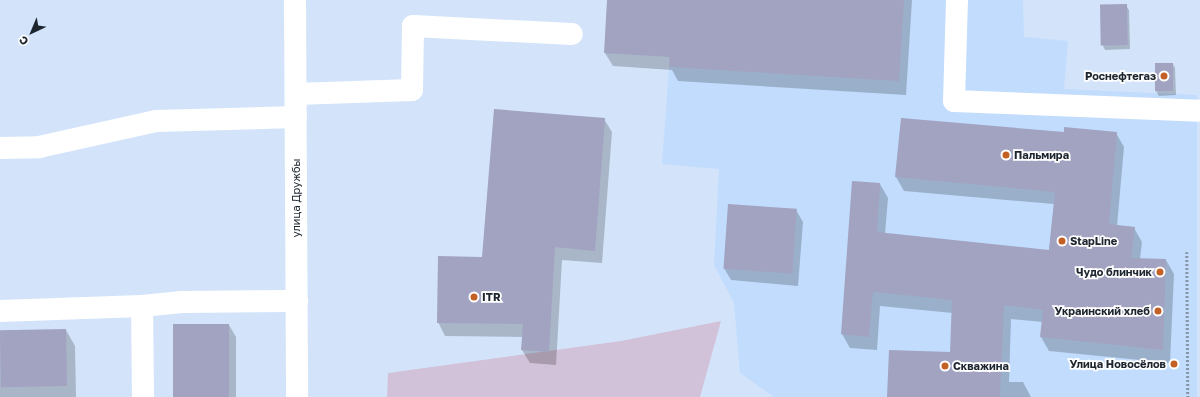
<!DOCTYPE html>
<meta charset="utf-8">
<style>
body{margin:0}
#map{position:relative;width:1200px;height:397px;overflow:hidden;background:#d3e4fa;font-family:"Golos Text",sans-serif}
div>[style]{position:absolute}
.built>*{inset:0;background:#c1dcfd}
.green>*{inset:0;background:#d2c2d9}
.shadow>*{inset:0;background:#0003}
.building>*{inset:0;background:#a2a2c1;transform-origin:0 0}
.path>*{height:2.5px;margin-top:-1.25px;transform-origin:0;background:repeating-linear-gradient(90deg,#8794a5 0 2px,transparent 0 4px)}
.minor>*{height:22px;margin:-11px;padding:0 11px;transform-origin:11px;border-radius:11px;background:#fff}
.dots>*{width:11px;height:11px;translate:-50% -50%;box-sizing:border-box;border:2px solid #fff;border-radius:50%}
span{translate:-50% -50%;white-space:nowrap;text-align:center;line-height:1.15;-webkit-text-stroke:3.5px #fff;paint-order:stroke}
.poi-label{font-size:11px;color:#1d252f;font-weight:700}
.right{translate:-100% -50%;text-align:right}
.left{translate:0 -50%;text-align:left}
.street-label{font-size:11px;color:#1d252f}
.north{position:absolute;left:12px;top:12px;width:40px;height:40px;-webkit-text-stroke:3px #fff;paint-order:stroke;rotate:224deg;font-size:11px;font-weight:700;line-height:16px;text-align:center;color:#1d252f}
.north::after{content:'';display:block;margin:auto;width:14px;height:18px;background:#1d252f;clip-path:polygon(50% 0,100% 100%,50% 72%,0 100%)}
</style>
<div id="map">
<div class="built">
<div style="clip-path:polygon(674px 0,1023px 0,1024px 37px,1068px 41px,1064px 89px,1197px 95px,1197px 397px,774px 397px,740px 373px,734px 303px,714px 265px,719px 169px,662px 164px)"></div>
</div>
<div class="green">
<div style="clip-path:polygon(721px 321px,700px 397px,387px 397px,388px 373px,621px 341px)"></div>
</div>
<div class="shadow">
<div style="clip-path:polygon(608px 0,912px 0,906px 95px,678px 81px,672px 70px,613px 66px,605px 53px)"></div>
<div style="clip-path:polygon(1126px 6px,1129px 10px,1130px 49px,1105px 50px,1103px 46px)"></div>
<div style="clip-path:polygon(1156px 64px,1173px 64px,1175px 68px,1176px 95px,1159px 96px,1156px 91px)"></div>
<div style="clip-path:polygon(604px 119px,612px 132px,602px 263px,562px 260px,556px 365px,530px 363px,522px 350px,523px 337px,445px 336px,438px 322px,483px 258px)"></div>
<div style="clip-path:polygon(902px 119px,1064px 133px,1116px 133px,1124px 147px,1117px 226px,1134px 228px,1142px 242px,1140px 259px,1166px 260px,1174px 274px,1170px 363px,1049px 351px,1041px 337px,1043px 322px,1011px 319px,1009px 382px,1023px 382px,1031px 397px,888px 397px,951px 353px,953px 313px,880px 306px,877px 350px,850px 348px,842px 334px,853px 182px,880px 184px,888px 198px,885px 234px,1049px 251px,1054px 204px,904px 191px,896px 177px)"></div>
<div style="clip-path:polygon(796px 210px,803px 222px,798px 286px,731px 280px,724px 268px)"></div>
<div style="clip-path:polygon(229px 325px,236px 337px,236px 397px,174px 397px)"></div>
<div style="clip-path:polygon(66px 330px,75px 346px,76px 397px,0 397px,0 331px)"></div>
</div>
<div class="building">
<div style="clip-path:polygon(607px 0,904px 0,899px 81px,669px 67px,670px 57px,604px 53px)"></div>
<div style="left:1127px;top:4px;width:41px;height:27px;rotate:89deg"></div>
<div style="left:1155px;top:63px;width:18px;height:28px"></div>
<div style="clip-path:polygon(494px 109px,605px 118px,595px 251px,555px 247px,549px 352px,521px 350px,523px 324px,437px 323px,438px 256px,482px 257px)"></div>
<div style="clip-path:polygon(901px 118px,1064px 132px,1064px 127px,1117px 132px,1109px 224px,1135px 227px,1131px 258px,1166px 259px,1163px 350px,1040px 337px,1043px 310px,1004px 305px,1000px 397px,887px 397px,889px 350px,950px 352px,952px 300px,873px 292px,869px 337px,841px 334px,852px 181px,880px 183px,877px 232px,1049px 250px,1055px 192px,895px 177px)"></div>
<div style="left:728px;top:204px;width:69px;height:65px;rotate:4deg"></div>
<div style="left:173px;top:324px;width:56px;height:73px"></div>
<div style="left:66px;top:329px;width:57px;height:66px;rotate:89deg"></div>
</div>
<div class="path">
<div style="left:1187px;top:252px;width:145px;rotate:89.6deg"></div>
</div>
<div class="minor">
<div style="left:295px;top:0;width:397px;rotate:89.7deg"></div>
<div style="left:957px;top:0;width:101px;rotate:91.7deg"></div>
<div style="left:954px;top:101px;width:246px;rotate:2.3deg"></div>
<div style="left:296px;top:94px;width:116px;rotate:-2deg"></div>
<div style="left:412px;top:90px;width:64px;rotate:-89.1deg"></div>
<div style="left:413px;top:26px;width:159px;rotate:2.9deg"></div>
<div style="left:0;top:148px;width:39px;rotate:-1deg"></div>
<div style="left:39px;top:147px;width:120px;rotate:-12.5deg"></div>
<div style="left:156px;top:121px;width:140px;rotate:-1.6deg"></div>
<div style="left:0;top:311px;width:142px;rotate:-2deg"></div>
<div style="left:143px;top:397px;width:91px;rotate:-90.6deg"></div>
<div style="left:142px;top:306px;width:40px;rotate:-5.7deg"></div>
<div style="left:182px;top:302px;width:115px;rotate:-0.5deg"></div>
</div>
<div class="dots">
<div style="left:1164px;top:76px;background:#c36026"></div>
<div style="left:1006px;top:155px;background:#c36026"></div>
<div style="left:1062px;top:241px;background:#c36026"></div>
<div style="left:1160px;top:272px;background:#c36026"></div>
<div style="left:474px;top:297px;background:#c36026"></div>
<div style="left:1158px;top:311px;background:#c36026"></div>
<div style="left:1174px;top:364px;background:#c36026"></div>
<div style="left:945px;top:366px;background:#c36026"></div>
</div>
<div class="poi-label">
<span class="right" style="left:1156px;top:76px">Роснефтегаз</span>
<span class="left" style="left:1014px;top:155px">Пальмира</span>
<span class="left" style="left:1070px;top:241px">StapLine</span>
<span class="right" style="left:1152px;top:272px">Чудо блинчик</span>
<span class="left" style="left:482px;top:297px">ITR</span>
<span class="right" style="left:1150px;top:311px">Украинский хлеб</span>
<span class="right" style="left:1166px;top:364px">Улица Новосёлов</span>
<span class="left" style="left:953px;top:366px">Скважина</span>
</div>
<div class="street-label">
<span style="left:296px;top:198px;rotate:-90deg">улица Дружбы</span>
</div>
<div class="north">С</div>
</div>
